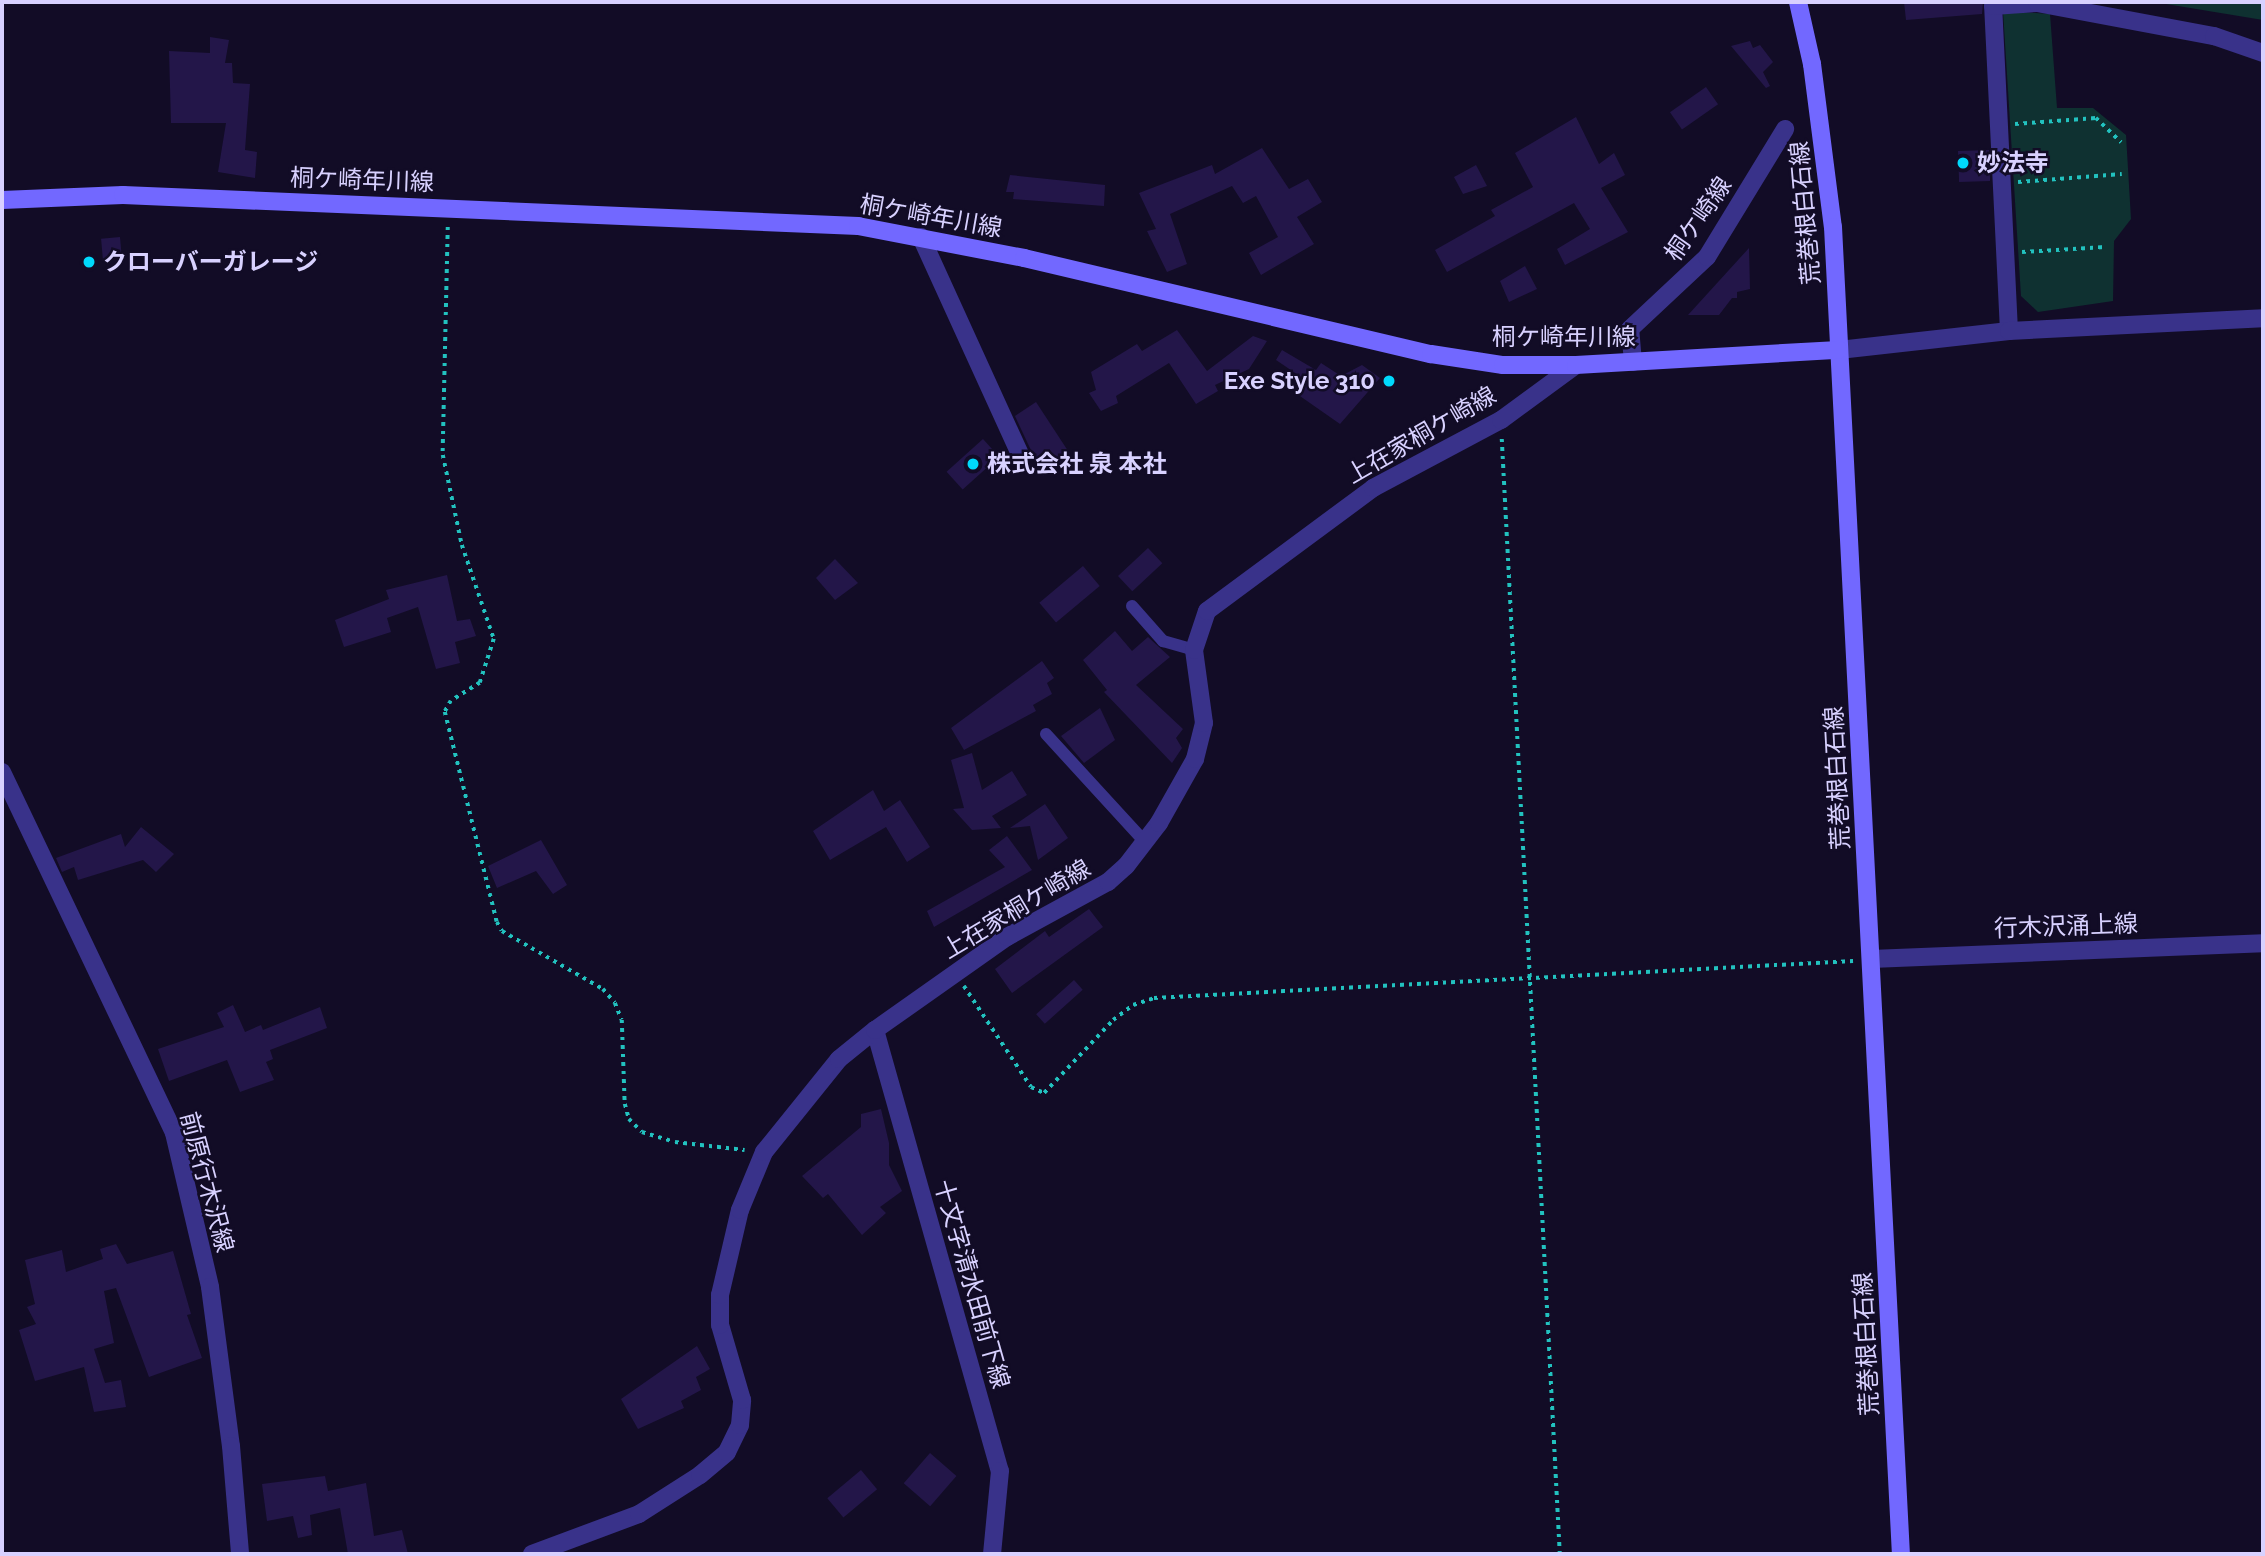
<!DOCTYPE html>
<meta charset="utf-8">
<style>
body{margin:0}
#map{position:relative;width:2265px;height:1556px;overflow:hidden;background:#120c26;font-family:Raleway,"Noto Sans JP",sans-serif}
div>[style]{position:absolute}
.green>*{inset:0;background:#0f3131}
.building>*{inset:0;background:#231649;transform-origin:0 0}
.path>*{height:3.5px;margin-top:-1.75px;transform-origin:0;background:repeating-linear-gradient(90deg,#22c2bf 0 3.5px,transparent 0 8.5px)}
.lane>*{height:12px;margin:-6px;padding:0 6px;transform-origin:6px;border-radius:6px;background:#39328a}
.street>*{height:18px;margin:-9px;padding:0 9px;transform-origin:9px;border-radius:9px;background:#39328a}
.secondary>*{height:18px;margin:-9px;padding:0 9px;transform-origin:9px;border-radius:9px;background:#7268ff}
.dots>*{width:19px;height:19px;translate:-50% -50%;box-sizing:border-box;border:4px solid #120c26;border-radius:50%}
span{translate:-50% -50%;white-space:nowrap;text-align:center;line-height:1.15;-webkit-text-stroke:5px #120c26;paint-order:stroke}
.poi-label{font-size:24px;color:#d8d1ff;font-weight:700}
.left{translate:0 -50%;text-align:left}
.right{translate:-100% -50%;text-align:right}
.street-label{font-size:24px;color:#d8d1ff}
.frame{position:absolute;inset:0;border:4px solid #d8d1ff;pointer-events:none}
</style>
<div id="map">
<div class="green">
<div style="clip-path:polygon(2154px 2px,2263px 2px,2263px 20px)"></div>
<div style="clip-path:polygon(2003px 11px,2050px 14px,2057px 108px,2093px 108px,2126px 135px,2131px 219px,2114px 241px,2113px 301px,2038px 312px,2021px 296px)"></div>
</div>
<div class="building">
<div style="clip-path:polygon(1904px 2px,1983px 2px,1982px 14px,1906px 20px)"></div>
<div style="clip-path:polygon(210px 37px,229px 40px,225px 63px,232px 63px,233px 83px,250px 84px,245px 150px,257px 152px,255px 178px,218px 172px,226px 123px,171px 123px,169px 51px,210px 53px)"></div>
<div style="clip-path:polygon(1750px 41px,1753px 48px,1760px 45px,1773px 62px,1763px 72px,1770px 86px,1766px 88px,1731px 46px)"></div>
<div style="left:1706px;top:87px;width:21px;height:44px;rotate:55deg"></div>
<div style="clip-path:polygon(1576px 117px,1599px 164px,1614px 153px,1625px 175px,1601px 188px,1628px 232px,1565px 265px,1557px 249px,1590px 229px,1574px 203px,1447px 272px,1435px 250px,1495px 216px,1491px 210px,1533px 187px,1515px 153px)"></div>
<div style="clip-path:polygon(1262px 148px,1289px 189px,1308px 179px,1322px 202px,1297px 217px,1314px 244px,1261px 275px,1249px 253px,1278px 237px,1256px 196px,1243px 203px,1232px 186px,1170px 214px,1187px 264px,1167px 272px,1147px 231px,1156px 229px,1139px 193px,1212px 165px,1215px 174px)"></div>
<div style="left:1989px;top:150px;width:31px;height:31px;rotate:88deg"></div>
<div style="clip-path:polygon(1476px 165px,1487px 186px,1463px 194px,1454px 177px)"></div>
<div style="clip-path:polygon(1010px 175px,1105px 185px,1104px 206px,1013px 199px,1014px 192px,1006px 192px)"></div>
<div style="left:120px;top:237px;width:21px;height:19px;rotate:85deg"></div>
<div style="clip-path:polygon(1749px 248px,1750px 289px,1737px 292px,1737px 298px,1732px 298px,1719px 315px,1688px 315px)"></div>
<div style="clip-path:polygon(1525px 266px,1537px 289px,1509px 302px,1500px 281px)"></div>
<div style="clip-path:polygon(1177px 330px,1207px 371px,1253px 336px,1267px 341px,1249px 369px,1215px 385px,1218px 391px,1196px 404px,1169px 363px,1116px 396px,1118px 403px,1101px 411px,1089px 393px,1096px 390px,1091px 372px,1137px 344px,1142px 351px)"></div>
<div style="clip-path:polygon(1282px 350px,1316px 370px,1321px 363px,1341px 376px,1362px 365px,1380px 378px,1340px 424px,1297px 394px,1307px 381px,1276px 360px)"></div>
<div style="clip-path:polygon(1036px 402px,1072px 457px,1043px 476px,1015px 416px)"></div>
<div style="left:983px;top:439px;width:24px;height:49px;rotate:48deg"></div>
<div style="left:1148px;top:548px;width:21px;height:41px;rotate:47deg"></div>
<div style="clip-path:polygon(835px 559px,858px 583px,835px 600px,816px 578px)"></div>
<div style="left:1083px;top:566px;width:26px;height:57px;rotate:50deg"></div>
<div style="clip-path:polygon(447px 575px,457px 621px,470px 619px,476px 636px,455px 642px,460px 663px,436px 669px,418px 607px,387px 618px,391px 632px,344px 647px,335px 620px,389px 599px,386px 590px)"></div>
<div style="clip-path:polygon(1115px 631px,1132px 651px,1148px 637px,1170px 657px,1136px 685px,1183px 729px,1176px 738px,1182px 748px,1172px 763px,1104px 692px,1107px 690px,1083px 660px)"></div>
<div style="clip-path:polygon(1042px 661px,1054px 678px,1047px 683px,1052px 694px,1033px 705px,1036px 711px,964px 750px,951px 728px)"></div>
<div style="clip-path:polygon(1100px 708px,1115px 740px,1084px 763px,1061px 736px)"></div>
<div style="clip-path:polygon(972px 753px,982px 790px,1012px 771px,1027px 795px,992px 816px,1001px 828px,972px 830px,953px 809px,964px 808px,951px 760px)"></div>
<div style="clip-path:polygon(873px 790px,884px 811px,900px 800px,930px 847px,907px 862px,886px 827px,830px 860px,813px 831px)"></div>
<div style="clip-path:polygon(1045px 804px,1068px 838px,1038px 860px,1030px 826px,1010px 828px)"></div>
<div style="clip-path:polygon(141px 827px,174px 854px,156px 872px,143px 860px,78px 880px,74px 867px,62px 872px,56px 858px,121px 834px,125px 847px)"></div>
<div style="clip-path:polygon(1007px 836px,1032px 870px,934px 927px,927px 911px,1005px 867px,989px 850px)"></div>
<div style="clip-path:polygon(541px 840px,567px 885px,553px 894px,536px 871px,497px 888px,488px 866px)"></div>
<div style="clip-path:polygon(1089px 909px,1103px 927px,1012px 993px,995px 969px,1045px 931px,1049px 937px)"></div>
<div style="left:1074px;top:980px;width:13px;height:51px;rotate:48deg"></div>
<div style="clip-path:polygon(233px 1005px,245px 1032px,261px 1025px,263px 1030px,320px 1007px,327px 1028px,270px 1050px,273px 1059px,266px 1062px,274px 1080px,240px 1092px,227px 1060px,169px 1081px,158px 1049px,224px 1027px,217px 1013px)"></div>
<div style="clip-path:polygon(881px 1109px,889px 1143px,889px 1165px,902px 1191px,880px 1207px,886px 1213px,862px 1235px,828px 1194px,823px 1198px,802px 1176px,861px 1127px,861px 1114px)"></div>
<div style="clip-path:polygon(116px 1244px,127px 1264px,173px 1251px,191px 1314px,187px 1315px,202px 1358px,149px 1377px,116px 1288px,104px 1291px,114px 1343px,94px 1349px,105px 1383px,121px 1380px,126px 1407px,94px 1412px,84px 1367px,35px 1381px,19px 1330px,36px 1324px,27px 1307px,35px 1304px,25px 1260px,62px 1250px,66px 1272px,103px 1259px,100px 1249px)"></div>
<div style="clip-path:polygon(697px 1346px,710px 1369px,696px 1377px,701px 1390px,681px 1401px,684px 1408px,638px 1429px,621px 1399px)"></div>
<div style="left:930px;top:1453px;width:35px;height:40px;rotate:41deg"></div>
<div style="left:861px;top:1470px;width:25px;height:44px;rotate:50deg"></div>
<div style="clip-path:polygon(325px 1476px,328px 1491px,366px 1483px,374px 1536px,402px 1530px,408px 1554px,348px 1554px,340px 1508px,310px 1515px,312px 1535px,298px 1538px,293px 1516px,267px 1521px,262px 1484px)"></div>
</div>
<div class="path">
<div style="left:2015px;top:124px;width:81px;rotate:-4.2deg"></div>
<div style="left:2096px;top:118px;width:35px;rotate:44deg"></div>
<div style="left:2018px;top:182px;width:104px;rotate:-4.4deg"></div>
<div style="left:448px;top:227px;width:228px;rotate:91.3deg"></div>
<div style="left:443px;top:455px;width:92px;rotate:78.1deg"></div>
<div style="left:462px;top:545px;width:99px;rotate:71.2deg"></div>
<div style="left:494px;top:639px;width:46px;rotate:107.7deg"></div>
<div style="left:480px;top:683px;width:34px;rotate:148deg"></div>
<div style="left:451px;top:701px;width:13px;rotate:119deg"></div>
<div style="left:445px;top:712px;width:216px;rotate:76.1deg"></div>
<div style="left:497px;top:922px;width:10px;rotate:61deg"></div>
<div style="left:502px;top:931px;width:116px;rotate:29.9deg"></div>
<div style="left:603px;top:989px;width:18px;rotate:49deg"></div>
<div style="left:615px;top:1003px;width:18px;rotate:68deg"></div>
<div style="left:622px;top:1020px;width:84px;rotate:88deg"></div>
<div style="left:625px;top:1104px;width:16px;rotate:75deg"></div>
<div style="left:629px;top:1119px;width:18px;rotate:45deg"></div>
<div style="left:642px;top:1132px;width:34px;rotate:17deg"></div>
<div style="left:675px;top:1142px;width:70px;rotate:6.5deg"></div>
<div style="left:2022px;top:252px;width:83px;rotate:-3.4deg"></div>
<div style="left:1502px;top:439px;width:1117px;rotate:87.02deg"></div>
<div style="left:964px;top:986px;width:121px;rotate:56.4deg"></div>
<div style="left:1031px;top:1087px;width:14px;rotate:25deg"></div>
<div style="left:1044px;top:1093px;width:100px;rotate:-46.6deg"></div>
<div style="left:1113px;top:1020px;width:25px;rotate:-37deg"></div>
<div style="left:1133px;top:1005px;width:22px;rotate:-18deg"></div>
<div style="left:1154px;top:998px;width:700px;rotate:-3.03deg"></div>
</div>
<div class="lane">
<div style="left:1132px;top:606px;width:47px;rotate:48.5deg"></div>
<div style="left:1163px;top:641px;width:32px;rotate:16deg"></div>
<div style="left:1046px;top:734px;width:147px;rotate:47.5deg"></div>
</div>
<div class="street">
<div style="left:921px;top:237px;width:241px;rotate:65.5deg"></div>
<div style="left:2009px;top:331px;width:325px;rotate:-92.8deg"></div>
<div style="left:1993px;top:6px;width:44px;rotate:-3.9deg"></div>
<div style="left:2037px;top:3px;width:180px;rotate:10.6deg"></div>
<div style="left:2214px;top:36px;width:52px;rotate:19.1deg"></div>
<div style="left:1839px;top:350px;width:171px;rotate:-6.4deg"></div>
<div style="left:2009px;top:331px;width:254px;rotate:-2.9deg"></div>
<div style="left:1633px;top:362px;width:33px;rotate:-95deg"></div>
<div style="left:1630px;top:329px;width:105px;rotate:-43.1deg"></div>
<div style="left:1707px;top:257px;width:150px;rotate:-58.6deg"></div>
<div style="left:2px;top:772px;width:400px;rotate:64.5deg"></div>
<div style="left:174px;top:1133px;width:158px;rotate:76.8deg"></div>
<div style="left:210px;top:1287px;width:160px;rotate:82.5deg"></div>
<div style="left:231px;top:1446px;width:108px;rotate:85.2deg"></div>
<div style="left:1871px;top:959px;width:392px;rotate:-2.3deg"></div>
<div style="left:875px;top:1030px;width:458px;rotate:74.2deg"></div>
<div style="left:1000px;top:1471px;width:83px;rotate:95.5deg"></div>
<div style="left:532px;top:1554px;width:114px;rotate:-20.5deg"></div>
<div style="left:639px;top:1514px;width:72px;rotate:-32.6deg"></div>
<div style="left:700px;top:1475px;width:35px;rotate:-40deg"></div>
<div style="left:727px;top:1452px;width:30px;rotate:-64deg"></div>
<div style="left:740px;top:1425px;width:25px;rotate:-85deg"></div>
<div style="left:742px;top:1400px;width:78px;rotate:-106.3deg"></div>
<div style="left:720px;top:1325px;width:30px;rotate:-90deg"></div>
<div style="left:720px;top:1295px;width:87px;rotate:-76.8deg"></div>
<div style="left:740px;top:1210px;width:63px;rotate:-67.5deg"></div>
<div style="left:764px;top:1152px;width:119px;rotate:-51.1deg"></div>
<div style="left:839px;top:1059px;width:46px;rotate:-38.9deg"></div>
<div style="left:875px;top:1030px;width:161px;rotate:-35.2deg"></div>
<div style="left:1007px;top:937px;width:115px;rotate:-28.6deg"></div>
<div style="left:1108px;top:882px;width:24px;rotate:-42deg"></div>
<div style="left:1126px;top:866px;width:54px;rotate:-52.5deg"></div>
<div style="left:1159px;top:823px;width:73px;rotate:-60.6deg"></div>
<div style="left:1195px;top:759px;width:37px;rotate:-76deg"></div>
<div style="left:1204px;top:723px;width:74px;rotate:-97.8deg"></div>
<div style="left:1194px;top:650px;width:41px;rotate:-71.6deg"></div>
<div style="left:1207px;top:611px;width:207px;rotate:-36.5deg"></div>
<div style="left:1373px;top:488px;width:145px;rotate:-28deg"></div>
<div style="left:1501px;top:420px;width:93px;rotate:-36.3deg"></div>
</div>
<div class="secondary">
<div style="left:1798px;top:2px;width:64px;rotate:77.3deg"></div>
<div style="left:1812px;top:64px;width:164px;rotate:82.7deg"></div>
<div style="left:1833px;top:227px;width:1329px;rotate:87.07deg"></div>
<div style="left:2px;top:200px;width:121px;rotate:-2.4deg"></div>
<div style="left:123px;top:195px;width:736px;rotate:2.42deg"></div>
<div style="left:858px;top:226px;width:169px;rotate:10.9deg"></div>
<div style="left:1024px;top:258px;width:418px;rotate:13.3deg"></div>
<div style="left:1431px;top:354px;width:73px;rotate:8.7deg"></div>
<div style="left:1503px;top:365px;width:73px"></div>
<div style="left:1576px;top:365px;width:263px;rotate:-3.3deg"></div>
</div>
<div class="dots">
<div style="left:1963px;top:163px;background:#00d9fc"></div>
<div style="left:89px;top:262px;background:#00d9fc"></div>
<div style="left:1389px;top:381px;background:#00d9fc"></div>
<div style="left:973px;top:464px;background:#00d9fc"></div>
</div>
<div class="poi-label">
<span class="left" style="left:1977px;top:163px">妙法寺</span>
<span class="left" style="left:103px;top:262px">クローバーガレージ</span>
<span class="right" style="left:1375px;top:381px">Exe Style 310</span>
<span class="left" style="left:987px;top:464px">株式会社 泉 本社</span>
</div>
<div class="street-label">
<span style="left:362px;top:180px;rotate:2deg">桐ケ崎年川線</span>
<span style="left:1805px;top:213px;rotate:-95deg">荒巻根白石線</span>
<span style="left:931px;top:216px;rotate:10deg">桐ケ崎年川線</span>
<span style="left:1698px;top:219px;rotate:-55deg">桐ケ崎線</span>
<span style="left:1564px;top:337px">桐ケ崎年川線</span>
<span style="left:1421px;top:435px;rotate:-30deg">上在家桐ケ崎線</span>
<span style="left:1837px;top:778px;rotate:-93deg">荒巻根白石線</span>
<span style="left:1016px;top:909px;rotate:-31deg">上在家桐ケ崎線</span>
<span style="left:2066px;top:926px;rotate:-2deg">行木沢涌上線</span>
<span style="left:207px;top:1182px;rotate:75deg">前原行木沢線</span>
<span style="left:972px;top:1284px;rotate:74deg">十文字清水田前下線</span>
<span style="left:1866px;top:1344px;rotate:-93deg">荒巻根白石線</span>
</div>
<div class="frame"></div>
</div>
